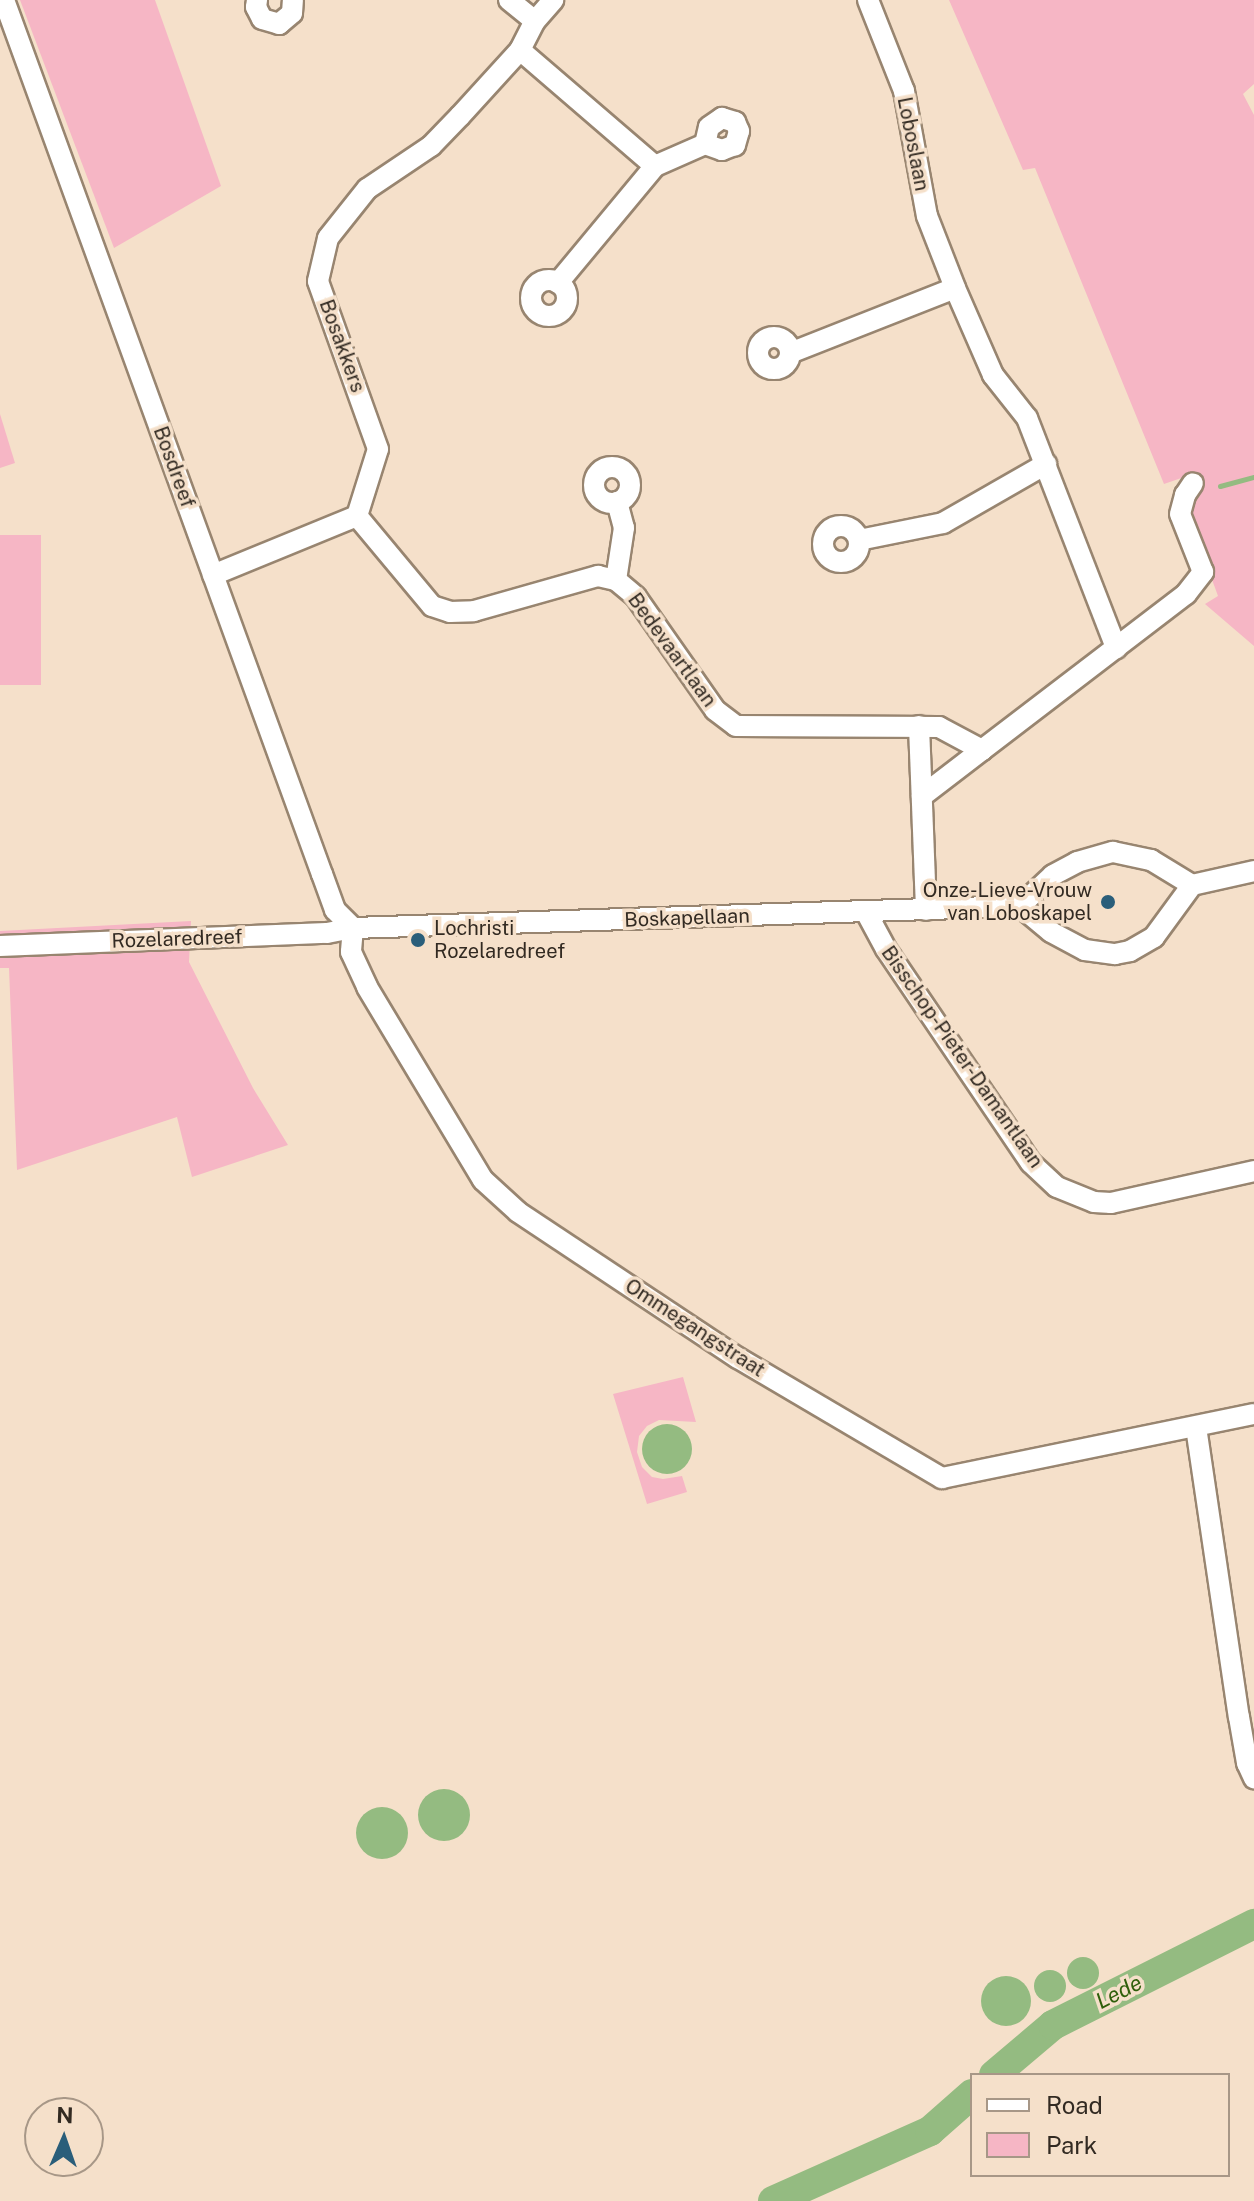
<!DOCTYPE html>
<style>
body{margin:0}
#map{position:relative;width:1254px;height:2201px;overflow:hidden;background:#f5e0ca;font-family:"Public Sans",sans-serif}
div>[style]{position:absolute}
.green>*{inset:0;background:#f6b6c5;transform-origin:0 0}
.water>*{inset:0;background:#94bb81}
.round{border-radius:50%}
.stream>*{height:5px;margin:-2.5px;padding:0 2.5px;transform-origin:2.5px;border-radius:2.5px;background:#94bb81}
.river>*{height:30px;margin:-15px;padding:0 15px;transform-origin:15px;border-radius:15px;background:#94bb81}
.roads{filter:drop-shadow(2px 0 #988570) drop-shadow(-2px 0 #988570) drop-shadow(0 2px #988570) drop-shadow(0 -2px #988570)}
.street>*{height:20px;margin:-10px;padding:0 10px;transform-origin:10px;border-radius:10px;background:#fff}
.street>.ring{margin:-10px;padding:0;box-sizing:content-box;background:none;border:20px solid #fff;border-radius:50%}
.dots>*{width:22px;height:22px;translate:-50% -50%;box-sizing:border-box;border:4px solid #f5e0ca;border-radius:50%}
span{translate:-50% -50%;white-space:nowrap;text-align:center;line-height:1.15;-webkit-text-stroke:7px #f5e0ca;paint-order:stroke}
.street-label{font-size:20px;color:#322a22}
.poi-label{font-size:20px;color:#322a22}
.right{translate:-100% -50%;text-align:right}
.left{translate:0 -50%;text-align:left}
.water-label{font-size:22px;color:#2f5f0b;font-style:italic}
.legend{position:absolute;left:970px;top:2073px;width:260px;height:104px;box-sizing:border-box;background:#f5e0ca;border:2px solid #a79787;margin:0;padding:10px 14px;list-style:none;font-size:24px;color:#322a22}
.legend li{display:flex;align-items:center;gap:16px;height:40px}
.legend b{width:40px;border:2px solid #a79787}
.north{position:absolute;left:24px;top:2097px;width:80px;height:80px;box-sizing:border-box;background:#f5e0ca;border:2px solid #a79787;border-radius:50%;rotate:2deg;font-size:22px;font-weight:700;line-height:32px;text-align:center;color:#322a22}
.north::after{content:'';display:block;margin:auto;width:28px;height:36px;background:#2a5e7a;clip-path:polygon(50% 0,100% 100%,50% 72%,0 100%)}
</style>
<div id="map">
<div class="green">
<div style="clip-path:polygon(20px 0,155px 0,221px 186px,114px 248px)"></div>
<div style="clip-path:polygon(949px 0,1254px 0,1254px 84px,1243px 94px,1254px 115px,1254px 646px,1205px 604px,1218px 596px,1188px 514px,1190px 475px,1164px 484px,1035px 168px,1023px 170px)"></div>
<div style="clip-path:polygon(0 414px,15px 463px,0 468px)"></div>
<div style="left:41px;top:535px;width:150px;height:41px;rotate:90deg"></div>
<div style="clip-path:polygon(191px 921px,189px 962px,253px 1088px,288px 1145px,192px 1177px,177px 1117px,17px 1170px,9px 968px,0 968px,0 931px)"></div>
<div style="clip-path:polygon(683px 1377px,696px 1422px,659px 1420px,647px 1426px,639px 1436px,637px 1452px,642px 1467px,652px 1477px,663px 1479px,682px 1476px,687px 1492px,647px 1504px,613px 1394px)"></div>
</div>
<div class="water">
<div class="round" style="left:642px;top:1424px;width:50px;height:50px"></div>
<div class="round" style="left:418px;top:1789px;width:52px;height:52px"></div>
<div class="round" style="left:356px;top:1807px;width:52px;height:52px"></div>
<div class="round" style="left:1067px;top:1957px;width:32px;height:32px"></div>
<div class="round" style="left:1034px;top:1970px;width:32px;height:32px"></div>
<div class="round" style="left:981px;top:1976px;width:50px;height:50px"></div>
</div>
<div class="stream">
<div style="left:1220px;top:486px;width:35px;rotate:-15deg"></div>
</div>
<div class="river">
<div style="left:994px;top:2075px;width:77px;rotate:-40.3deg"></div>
<div style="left:1053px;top:2025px;width:225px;rotate:-26.7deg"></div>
<div style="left:773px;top:2201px;width:172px;rotate:-24deg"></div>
<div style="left:930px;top:2131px;width:56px;rotate:-41.4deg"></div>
</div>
<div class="roads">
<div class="street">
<div style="left:4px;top:0;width:930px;rotate:70.01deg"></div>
<div style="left:322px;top:874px;width:38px;rotate:70deg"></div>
<div style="left:335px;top:910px;width:25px;rotate:45deg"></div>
<div style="left:257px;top:0;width:7px;rotate:98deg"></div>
<div style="left:256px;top:7px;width:13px;rotate:63deg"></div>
<div style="left:262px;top:19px;width:18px;rotate:16deg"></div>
<div style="left:279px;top:24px;width:17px;rotate:-40deg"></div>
<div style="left:292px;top:13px;width:13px;rotate:-86deg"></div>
<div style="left:509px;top:0;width:33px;rotate:39deg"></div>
<div style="left:868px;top:0;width:98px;rotate:68.4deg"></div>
<div style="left:904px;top:91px;width:127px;rotate:79.6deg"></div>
<div style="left:927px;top:216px;width:77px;rotate:68.7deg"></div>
<div style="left:955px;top:288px;width:95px;rotate:66.4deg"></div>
<div style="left:993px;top:375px;width:55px;rotate:51.7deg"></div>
<div style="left:1027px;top:418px;width:247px;rotate:68.8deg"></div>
<div style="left:520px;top:50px;width:178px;rotate:40.7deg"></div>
<div style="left:655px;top:166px;width:152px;rotate:129.7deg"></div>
<div style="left:722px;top:118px;width:14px;rotate:17deg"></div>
<div style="left:735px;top:122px;width:10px;rotate:66deg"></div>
<div style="left:739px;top:131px;width:15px;rotate:106deg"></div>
<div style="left:735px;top:145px;width:14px;rotate:159deg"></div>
<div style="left:722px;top:150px;width:18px;rotate:-161deg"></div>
<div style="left:705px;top:144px;width:17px;rotate:-77deg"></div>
<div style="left:709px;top:127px;width:16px;rotate:-35deg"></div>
<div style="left:655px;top:166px;width:55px;rotate:-23.7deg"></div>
<div class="ring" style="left:531px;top:280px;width:16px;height:16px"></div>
<div class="ring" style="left:758px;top:337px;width:12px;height:12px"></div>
<div style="left:790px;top:353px;width:177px;rotate:-21.5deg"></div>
<div class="ring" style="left:594px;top:467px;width:16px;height:16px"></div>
<div style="left:357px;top:516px;width:117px;rotate:50.2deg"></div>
<div style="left:432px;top:606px;width:19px;rotate:18deg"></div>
<div style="left:450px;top:612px;width:24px;rotate:-2deg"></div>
<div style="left:474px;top:611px;width:129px;rotate:-15.8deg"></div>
<div style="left:598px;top:576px;width:18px;rotate:13deg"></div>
<div style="left:616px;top:580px;width:26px;rotate:40deg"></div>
<div style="left:636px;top:597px;width:138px;rotate:55deg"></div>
<div style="left:715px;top:710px;width:26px;rotate:37deg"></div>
<div style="left:736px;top:726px;width:203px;rotate:0.3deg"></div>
<div style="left:939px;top:727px;width:49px;rotate:28.1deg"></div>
<div style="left:982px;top:750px;width:76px;rotate:142.5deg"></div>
<div style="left:357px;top:516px;width:70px;rotate:-72.6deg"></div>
<div style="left:378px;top:449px;width:178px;rotate:-109.7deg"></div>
<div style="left:318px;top:281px;width:44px;rotate:-76.9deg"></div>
<div style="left:328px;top:238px;width:63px;rotate:-51.5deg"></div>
<div style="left:367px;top:189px;width:77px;rotate:-33.9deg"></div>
<div style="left:431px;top:146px;width:42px;rotate:-46deg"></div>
<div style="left:460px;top:116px;width:89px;rotate:-47.7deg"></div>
<div style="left:520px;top:50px;width:33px;rotate:-63deg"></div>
<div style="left:535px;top:21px;width:28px;rotate:-49deg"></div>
<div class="ring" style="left:823px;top:526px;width:16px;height:16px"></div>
<div style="left:859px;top:540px;width:86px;rotate:-11.4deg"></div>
<div style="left:943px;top:523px;width:119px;rotate:-29.8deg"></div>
<div style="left:213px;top:575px;width:156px;rotate:-22.3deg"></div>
<div style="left:616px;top:580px;width:53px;rotate:-81.3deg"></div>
<div style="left:624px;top:528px;width:27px;rotate:-105deg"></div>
<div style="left:919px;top:726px;width:184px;rotate:87.8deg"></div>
<div style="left:982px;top:750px;width:257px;rotate:-37.4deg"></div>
<div style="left:1186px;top:594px;width:28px;rotate:-52deg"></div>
<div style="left:1203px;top:572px;width:62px;rotate:-111.6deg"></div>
<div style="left:1180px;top:514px;width:20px;rotate:-75deg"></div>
<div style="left:1185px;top:495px;width:14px;rotate:-56deg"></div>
<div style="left:1020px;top:906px;width:40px;rotate:40deg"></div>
<div style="left:1051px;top:932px;width:38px;rotate:28deg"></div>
<div style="left:1085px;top:950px;width:30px;rotate:8deg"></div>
<div style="left:1115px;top:954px;width:15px;rotate:-11deg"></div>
<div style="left:1130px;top:951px;width:28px;rotate:-30deg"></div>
<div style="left:1154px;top:937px;width:64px;rotate:-53.8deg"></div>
<div style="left:1192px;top:885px;width:64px;rotate:-12.7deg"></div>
<div style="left:866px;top:912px;width:42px;rotate:61.6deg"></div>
<div style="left:886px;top:949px;width:258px;rotate:55.9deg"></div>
<div style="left:1031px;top:1163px;width:35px;rotate:43deg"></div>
<div style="left:1057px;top:1187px;width:40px;rotate:22deg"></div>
<div style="left:1094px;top:1202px;width:17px;rotate:3deg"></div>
<div style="left:1111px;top:1203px;width:147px;rotate:-12.6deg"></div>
<div style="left:353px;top:928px;width:24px;rotate:95deg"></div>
<div style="left:351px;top:952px;width:38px;rotate:65deg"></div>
<div style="left:367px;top:987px;width:225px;rotate:59deg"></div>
<div style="left:483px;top:1180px;width:47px;rotate:42.4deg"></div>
<div style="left:518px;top:1212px;width:264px;rotate:33.6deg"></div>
<div style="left:738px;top:1358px;width:237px;rotate:30.5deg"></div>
<div style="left:942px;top:1478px;width:318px;rotate:-11.6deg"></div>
<div style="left:0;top:946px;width:327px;rotate:-2.3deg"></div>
<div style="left:327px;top:933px;width:26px;rotate:-11deg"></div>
<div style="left:353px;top:928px;width:667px;rotate:-1.89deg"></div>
<div style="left:1020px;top:906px;width:45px;rotate:-43.2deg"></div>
<div style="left:1053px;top:875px;width:27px;rotate:-28deg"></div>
<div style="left:1077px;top:862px;width:37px;rotate:-16deg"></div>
<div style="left:1113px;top:852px;width:39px;rotate:12deg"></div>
<div style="left:1151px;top:860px;width:48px;rotate:31.4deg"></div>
<div style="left:1196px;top:1427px;width:293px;rotate:81.6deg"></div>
<div style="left:1239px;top:1717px;width:47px;rotate:80.1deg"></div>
<div style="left:1247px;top:1763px;width:17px;rotate:65deg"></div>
</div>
</div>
<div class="dots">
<div style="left:1108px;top:902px;background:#2a5e7a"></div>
<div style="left:418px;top:940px;background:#2a5e7a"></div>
</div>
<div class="street-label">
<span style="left:913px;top:144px;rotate:79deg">Loboslaan</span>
<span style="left:342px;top:346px;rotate:70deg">Bosakkers</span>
<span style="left:174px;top:467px;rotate:70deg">Bosdreef</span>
<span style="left:672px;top:650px;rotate:54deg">Bedevaartlaan</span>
<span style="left:687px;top:918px;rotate:-2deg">Boskapellaan</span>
<span style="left:177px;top:939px;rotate:-2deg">Rozelaredreef</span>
<span style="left:962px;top:1057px;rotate:55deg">Bisschop-Pieter-Damantlaan</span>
<span style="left:695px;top:1328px;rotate:33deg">Ommegangstraat</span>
</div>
<div class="poi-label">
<span class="right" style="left:1092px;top:902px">Onze-Lieve-Vrouw<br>van Loboskapel</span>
<span class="left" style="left:434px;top:940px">Lochristi<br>Rozelaredreef</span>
</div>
<div class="water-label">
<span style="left:1119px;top:1992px;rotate:-27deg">Lede</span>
</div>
<ul class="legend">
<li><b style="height:10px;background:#fff"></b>Road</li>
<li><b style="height:22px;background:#f6b6c5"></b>Park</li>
</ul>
<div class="north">N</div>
</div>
